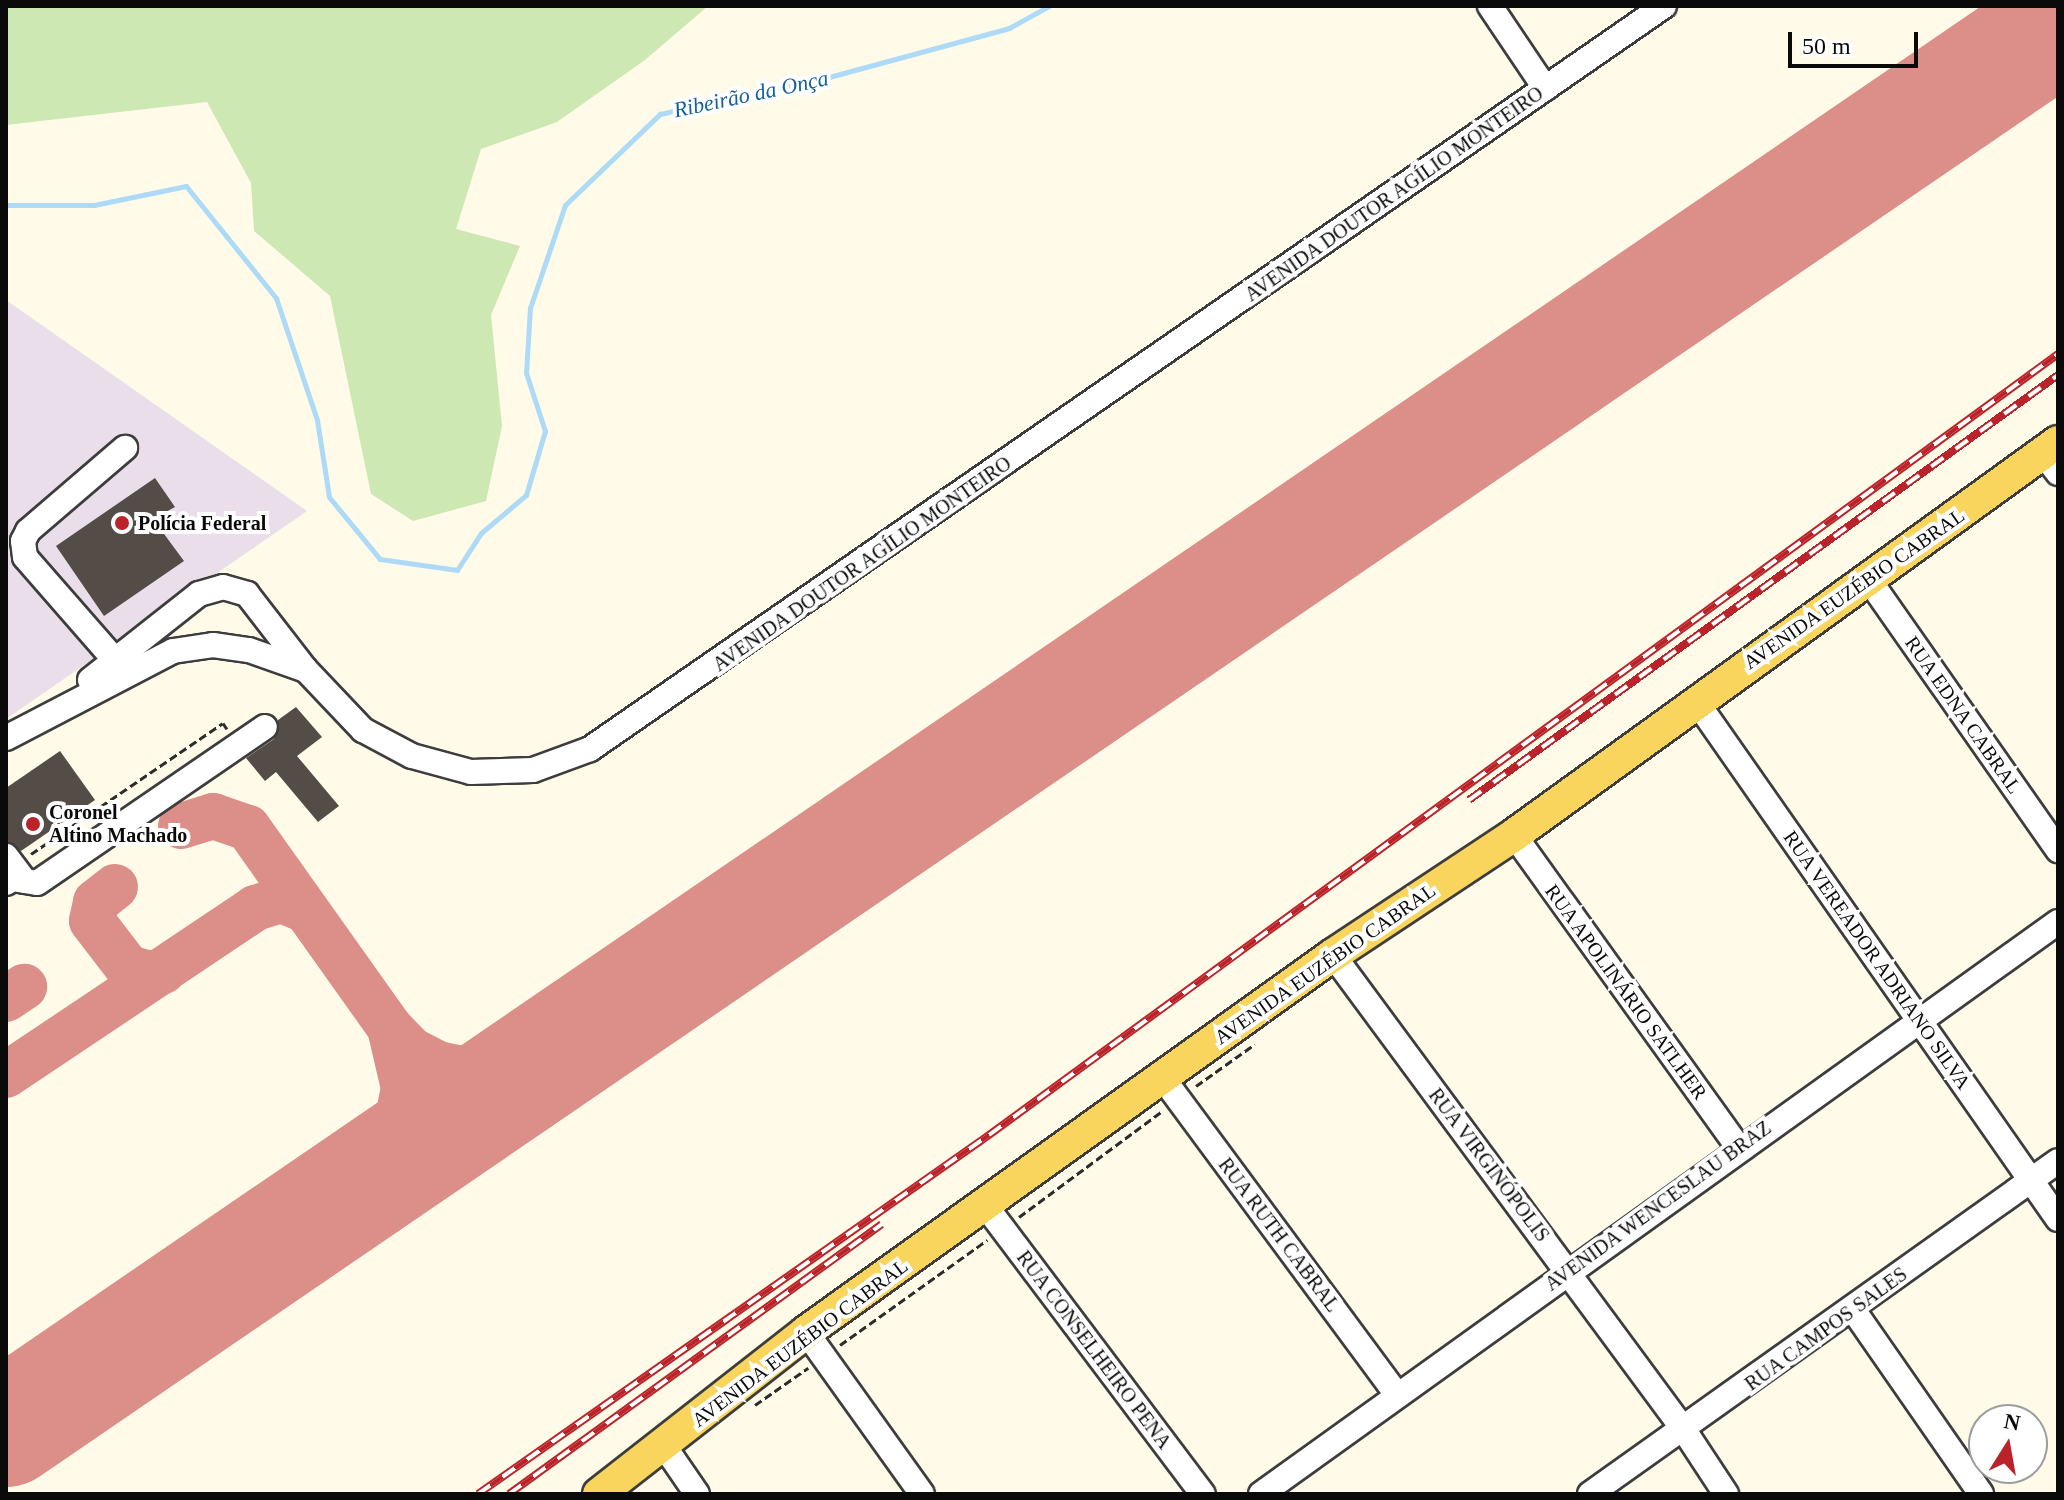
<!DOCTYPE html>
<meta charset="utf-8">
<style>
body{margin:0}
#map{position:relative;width:2064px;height:1500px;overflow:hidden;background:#fffbe8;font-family:Georgia,serif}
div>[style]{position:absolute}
.industrial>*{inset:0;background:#e9deea}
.green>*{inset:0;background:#cee8b3}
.stream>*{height:5px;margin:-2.5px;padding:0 2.5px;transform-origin:2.5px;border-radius:2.5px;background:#addaf6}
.taxiway>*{height:46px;margin:-23px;padding:0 23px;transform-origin:23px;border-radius:23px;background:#dc8f88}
.runway>*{height:118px;margin:-59px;padding:0 59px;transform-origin:59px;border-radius:59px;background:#dc8f88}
.building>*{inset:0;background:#534c47}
.path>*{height:3px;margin-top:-1.5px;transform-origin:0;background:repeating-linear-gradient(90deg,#2c2c2c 0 8px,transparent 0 12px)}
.roads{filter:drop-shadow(2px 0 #3d3d3d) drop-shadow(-2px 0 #3d3d3d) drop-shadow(0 2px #3d3d3d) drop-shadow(0 -2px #3d3d3d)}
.minor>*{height:24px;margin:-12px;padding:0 12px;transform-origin:12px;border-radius:12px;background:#fff}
.major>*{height:32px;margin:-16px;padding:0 16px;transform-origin:16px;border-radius:16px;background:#fad55d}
.rail>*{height:8px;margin-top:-4px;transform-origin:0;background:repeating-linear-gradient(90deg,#fff 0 15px,#ba2329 0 30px);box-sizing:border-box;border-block:2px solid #ba2329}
.dots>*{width:22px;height:22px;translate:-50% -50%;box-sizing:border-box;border:4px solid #fff;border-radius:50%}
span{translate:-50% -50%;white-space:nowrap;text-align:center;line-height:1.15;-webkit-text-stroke:8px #fff;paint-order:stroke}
.street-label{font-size:20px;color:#0a0a0a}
.poi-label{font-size:20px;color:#0a0a0a;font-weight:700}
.left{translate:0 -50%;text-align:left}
.water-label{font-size:22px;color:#14609c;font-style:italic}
.frame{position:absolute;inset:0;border:8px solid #0a0a0a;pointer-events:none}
.north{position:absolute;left:1968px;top:1404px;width:80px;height:80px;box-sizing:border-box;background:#fff;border:2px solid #9d9d9d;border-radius:50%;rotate:11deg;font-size:22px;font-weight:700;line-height:32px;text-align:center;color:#0a0a0a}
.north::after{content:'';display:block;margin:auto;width:28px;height:36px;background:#ba2329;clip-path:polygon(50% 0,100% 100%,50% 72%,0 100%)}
.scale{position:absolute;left:1788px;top:32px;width:130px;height:36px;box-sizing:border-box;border:4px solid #0a0a0a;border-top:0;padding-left:10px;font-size:24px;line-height:28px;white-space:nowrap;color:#0a0a0a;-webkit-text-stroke:6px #fff;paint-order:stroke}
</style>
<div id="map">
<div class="industrial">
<div style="clip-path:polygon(6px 300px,307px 511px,6px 719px)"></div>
</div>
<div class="green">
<div style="clip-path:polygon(6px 6px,708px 6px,645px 60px,557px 122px,481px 149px,456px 229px,520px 246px,491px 315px,502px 426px,486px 501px,413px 521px,371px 494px,330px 296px,254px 231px,251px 183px,207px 102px,6px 125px)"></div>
</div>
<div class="stream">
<div style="left:6px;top:205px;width:88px"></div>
<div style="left:94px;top:205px;width:94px;rotate:-11.7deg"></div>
<div style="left:186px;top:186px;width:144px;rotate:51.2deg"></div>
<div style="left:276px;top:298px;width:129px;rotate:71.4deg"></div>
<div style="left:317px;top:420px;width:78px;rotate:81.1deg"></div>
<div style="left:329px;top:497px;width:80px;rotate:50.6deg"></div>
<div style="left:380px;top:559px;width:78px;rotate:8.1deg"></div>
<div style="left:457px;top:570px;width:44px;rotate:-57deg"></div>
<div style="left:481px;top:533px;width:59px;rotate:-40.2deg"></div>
<div style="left:526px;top:495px;width:67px;rotate:-73.5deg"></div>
<div style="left:545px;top:431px;width:61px;rotate:-108.1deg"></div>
<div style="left:526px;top:373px;width:65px;rotate:-86.5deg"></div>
<div style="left:530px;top:308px;width:109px;rotate:-71.2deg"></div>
<div style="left:565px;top:205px;width:132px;rotate:-43.8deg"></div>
<div style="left:660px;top:114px;width:173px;rotate:-12.3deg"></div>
<div style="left:829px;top:77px;width:187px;rotate:-15.2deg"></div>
<div style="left:1009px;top:28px;width:46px;rotate:-28.8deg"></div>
</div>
<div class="taxiway">
<div style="left:181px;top:826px;width:34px;rotate:-17deg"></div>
<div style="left:213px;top:816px;width:37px;rotate:19deg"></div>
<div style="left:248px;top:828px;width:245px;rotate:54.6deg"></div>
<div style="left:390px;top:1028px;width:62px;rotate:76.9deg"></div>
<div style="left:404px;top:1088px;width:41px;rotate:101.3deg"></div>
<div style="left:396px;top:1128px;width:34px;rotate:116deg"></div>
<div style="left:381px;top:1159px;width:62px;rotate:135.7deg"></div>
<div style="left:115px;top:887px;width:24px;rotate:142deg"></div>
<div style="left:96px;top:902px;width:19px;rotate:102deg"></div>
<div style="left:92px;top:921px;width:59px;rotate:52.5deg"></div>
<div style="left:128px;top:968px;width:27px;rotate:15deg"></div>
<div style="left:154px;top:975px;width:10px;rotate:-24deg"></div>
<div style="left:6px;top:999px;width:22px;rotate:-34deg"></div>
<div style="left:390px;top:1028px;width:30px;rotate:46deg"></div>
<div style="left:411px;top:1050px;width:30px;rotate:27deg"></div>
<div style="left:438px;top:1064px;width:44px;rotate:11.8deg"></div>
<div style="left:481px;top:1073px;width:23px;rotate:-2deg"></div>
<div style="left:504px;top:1072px;width:53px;rotate:-20.8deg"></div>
<div style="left:6px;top:1075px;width:300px;rotate:-33.8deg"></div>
<div style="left:255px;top:908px;width:28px;rotate:-17deg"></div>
<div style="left:282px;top:900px;width:25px;rotate:23deg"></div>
</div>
<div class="runway">
<div style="left:6px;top:1428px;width:2486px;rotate:-34.36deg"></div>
</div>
<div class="building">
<div style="clip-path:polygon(155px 478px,175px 507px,153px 519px,184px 561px,104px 616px,56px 546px)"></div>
<div style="clip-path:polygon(296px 707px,322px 737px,297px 756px,339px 806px,318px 822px,276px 772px,265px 781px,246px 758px,274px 739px,278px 720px)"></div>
<div style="clip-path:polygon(60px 751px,95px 800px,21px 851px,6px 841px,6px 788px)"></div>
</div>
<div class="path">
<div style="left:31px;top:854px;width:232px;rotate:-34.3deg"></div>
<div style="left:223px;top:723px;width:7px;rotate:56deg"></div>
<div style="left:1196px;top:1086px;width:72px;rotate:-35.4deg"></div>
<div style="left:1019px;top:1217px;width:177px;rotate:-36.5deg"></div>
<div style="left:840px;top:1345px;width:181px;rotate:-35.5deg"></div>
<div style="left:755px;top:1405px;width:65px;rotate:-34.9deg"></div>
</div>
<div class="roads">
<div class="minor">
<div style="left:1490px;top:6px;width:99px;rotate:56.1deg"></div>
<div style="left:2043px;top:453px;width:25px;rotate:53deg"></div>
<div style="left:1869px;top:580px;width:330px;rotate:55deg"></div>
<div style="left:114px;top:659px;width:135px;rotate:-131.1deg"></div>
<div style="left:25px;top:557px;width:16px;rotate:-97deg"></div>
<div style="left:23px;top:541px;width:11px;rotate:-63deg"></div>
<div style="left:28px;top:531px;width:128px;rotate:-40.6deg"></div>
<div style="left:90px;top:680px;width:139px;rotate:-38.3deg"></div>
<div style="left:199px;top:594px;width:25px;rotate:-16deg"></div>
<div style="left:223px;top:587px;width:25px;rotate:16deg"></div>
<div style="left:247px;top:594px;width:95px;rotate:52.3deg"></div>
<div style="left:1696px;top:701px;width:632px;rotate:55.05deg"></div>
<div style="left:6px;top:738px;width:188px;rotate:-27.5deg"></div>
<div style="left:173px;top:651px;width:40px;rotate:-8.5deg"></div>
<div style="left:213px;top:645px;width:36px;rotate:8deg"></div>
<div style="left:249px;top:650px;width:60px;rotate:19.3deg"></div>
<div style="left:306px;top:670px;width:83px;rotate:46.5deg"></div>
<div style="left:363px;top:730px;width:55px;rotate:28deg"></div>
<div style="left:412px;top:756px;width:61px;rotate:15.2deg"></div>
<div style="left:471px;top:772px;width:62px;rotate:-1.8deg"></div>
<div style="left:533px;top:770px;width:61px;rotate:-20.2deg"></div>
<div style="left:590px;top:749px;width:1306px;rotate:-34.68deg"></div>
<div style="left:1514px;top:835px;width:385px;rotate:54.3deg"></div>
<div style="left:6px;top:856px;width:31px;rotate:53deg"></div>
<div style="left:6px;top:883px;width:7px;rotate:-34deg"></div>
<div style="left:12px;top:879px;width:25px;rotate:9deg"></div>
<div style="left:37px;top:883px;width:276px;rotate:-34.4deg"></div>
<div style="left:1333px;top:955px;width:591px;rotate:53.54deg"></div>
<div style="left:1684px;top:1430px;width:77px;rotate:56.7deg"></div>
<div style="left:1162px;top:1077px;width:393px;rotate:53.5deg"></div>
<div style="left:985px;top:1205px;width:362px;rotate:53deg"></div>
<div style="left:1854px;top:1311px;width:223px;rotate:55.2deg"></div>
<div style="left:806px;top:1332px;width:199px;rotate:54.4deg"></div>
<div style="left:664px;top:1446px;width:58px;rotate:55.5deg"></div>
<div style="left:1261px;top:1494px;width:981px;rotate:-35.67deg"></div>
<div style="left:1590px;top:1494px;width:574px;rotate:-35.43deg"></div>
</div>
<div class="major">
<div style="left:599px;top:1494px;width:263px;rotate:-38deg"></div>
<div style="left:806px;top:1332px;width:648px;rotate:-35.58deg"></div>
<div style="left:1333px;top:955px;width:217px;rotate:-33.5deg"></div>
<div style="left:1514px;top:835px;width:671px;rotate:-35.85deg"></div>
</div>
</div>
<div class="rail">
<div style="left:1469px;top:800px;width:726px;rotate:-35.81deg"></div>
<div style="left:478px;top:1494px;width:625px;rotate:-35.09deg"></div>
<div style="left:989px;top:1135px;width:1324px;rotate:-36.15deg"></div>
<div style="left:509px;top:1494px;width:460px;rotate:-35.9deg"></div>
</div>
<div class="dots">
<div style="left:122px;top:523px;background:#ba2329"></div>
<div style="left:33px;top:824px;background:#ba2329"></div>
</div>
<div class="street-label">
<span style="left:1394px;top:194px;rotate:-35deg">AVENIDA DOUTOR AGÍLIO MONTEIRO</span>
<span style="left:862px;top:564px;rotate:-35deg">AVENIDA DOUTOR AGÍLIO MONTEIRO</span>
<span style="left:1854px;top:589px;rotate:-35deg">AVENIDA EUZÉBIO CABRAL</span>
<span style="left:1963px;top:715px;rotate:55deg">RUA EDNA CABRAL</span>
<span style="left:1877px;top:960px;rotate:55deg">RUA VEREADOR ADRIANO SILVA</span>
<span style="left:1325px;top:964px;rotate:-35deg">AVENIDA EUZÉBIO CABRAL</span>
<span style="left:1626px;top:992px;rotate:54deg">RUA APOLINÁRIO SATLHER</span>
<span style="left:1489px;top:1165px;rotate:53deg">RUA VIRGINÓPOLIS</span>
<span style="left:1658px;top:1206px;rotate:-36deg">AVENIDA WENCESLAU BRAZ</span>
<span style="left:1279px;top:1235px;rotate:53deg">RUA RUTH CABRAL</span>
<span style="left:1826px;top:1329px;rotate:-36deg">RUA CAMPOS SALES</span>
<span style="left:800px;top:1343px;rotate:-37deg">AVENIDA EUZÉBIO CABRAL</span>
<span style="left:1094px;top:1350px;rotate:53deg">RUA CONSELHEIRO PENA</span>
</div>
<div class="poi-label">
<span class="left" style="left:138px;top:523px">Polícia Federal</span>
<span class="left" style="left:49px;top:824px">Coronel<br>Altino Machado</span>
</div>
<div class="water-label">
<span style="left:751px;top:94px;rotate:-12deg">Ribeirão da Onça</span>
</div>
<div class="frame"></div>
<div class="north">N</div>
<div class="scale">50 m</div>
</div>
